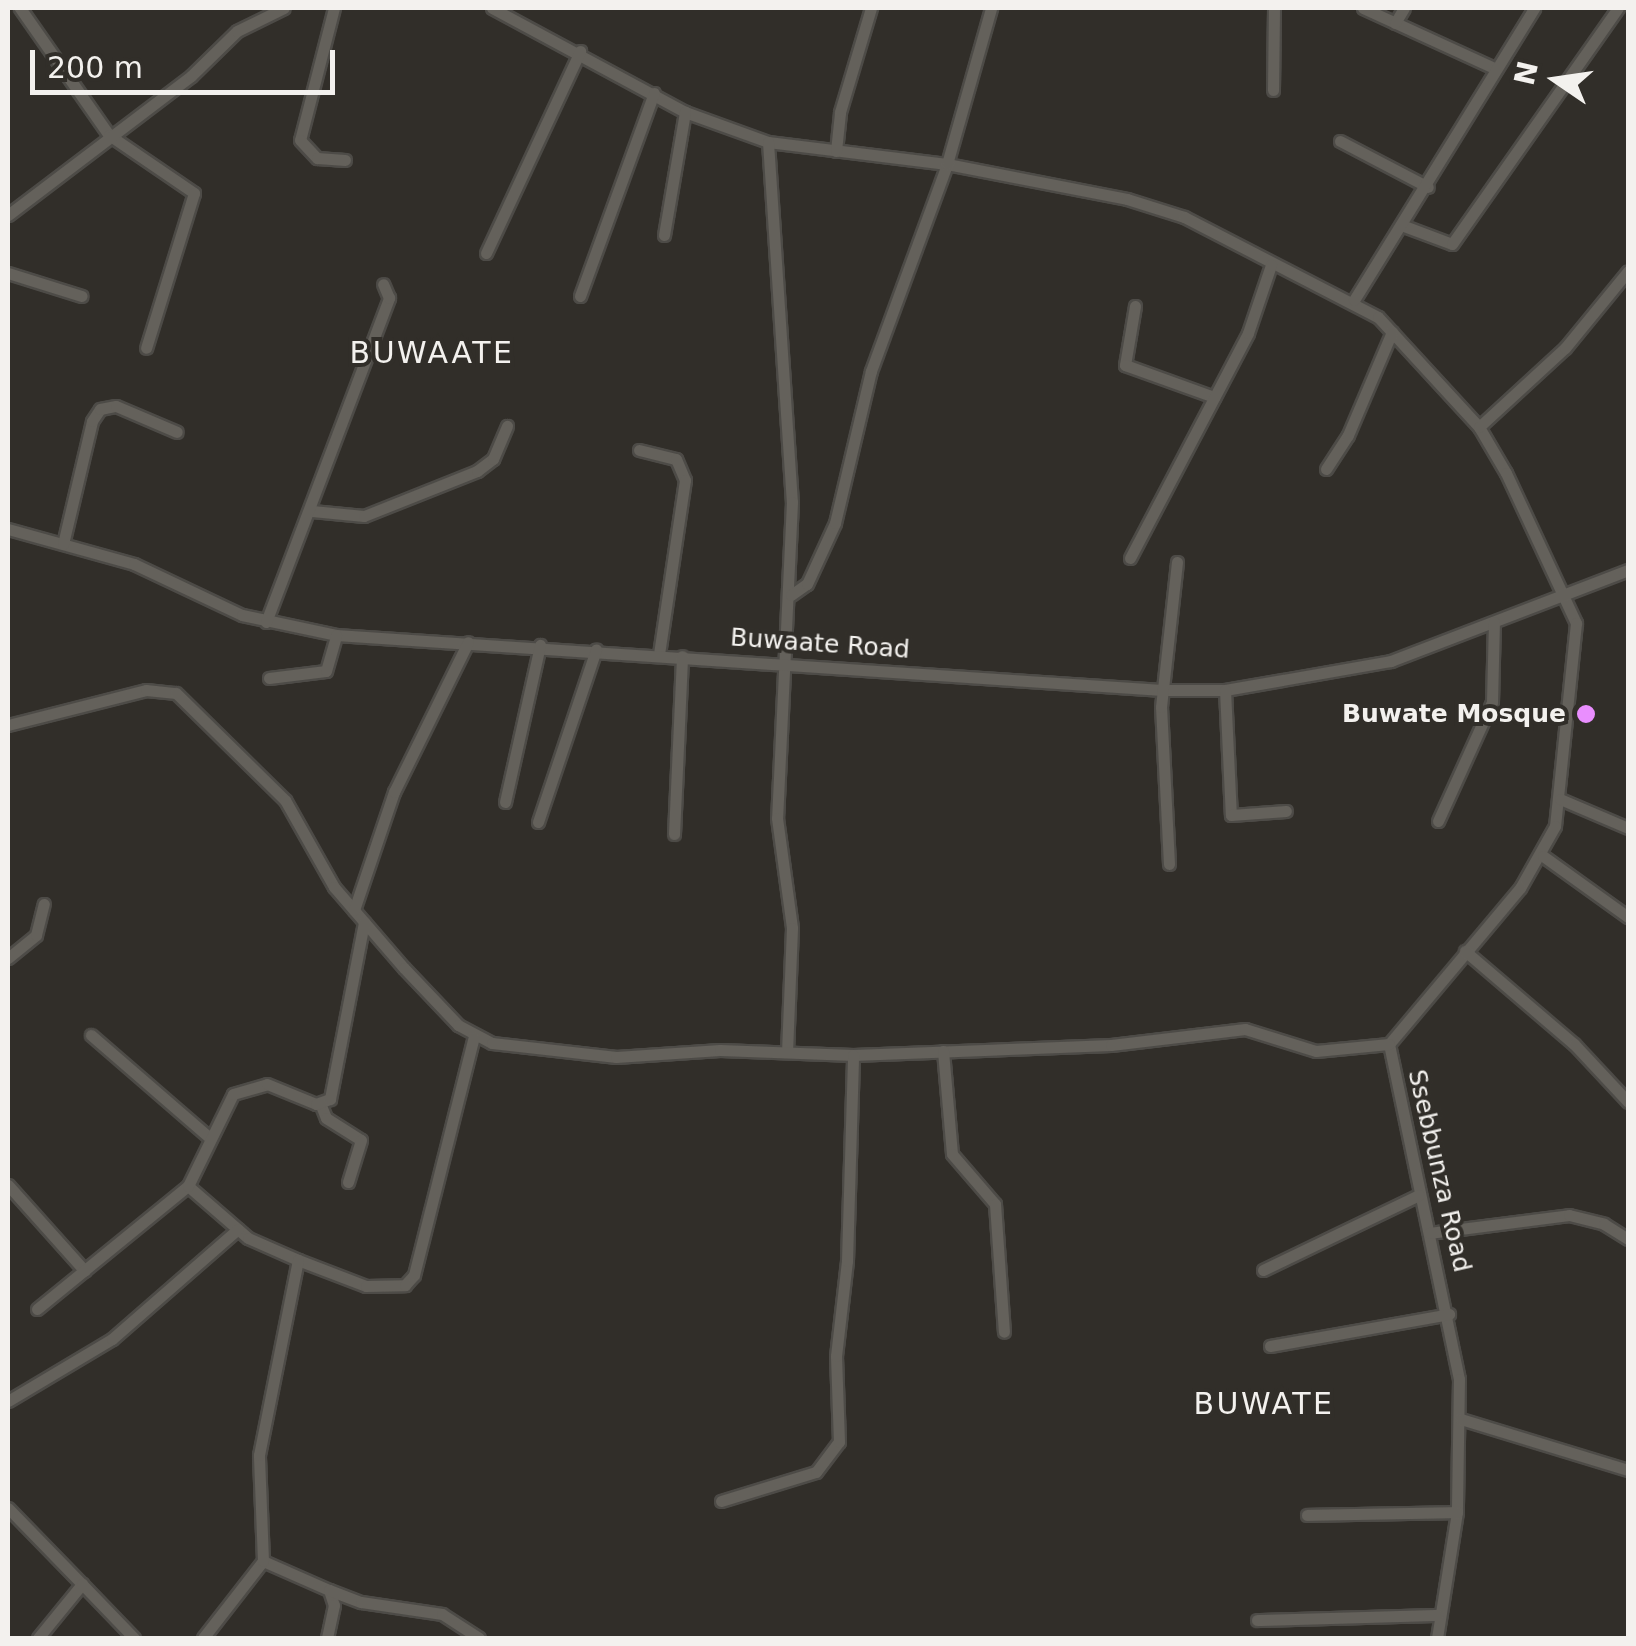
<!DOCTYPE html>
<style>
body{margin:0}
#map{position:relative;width:1636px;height:1646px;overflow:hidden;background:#312e29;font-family:"DejaVu Sans",sans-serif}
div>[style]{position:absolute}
.roads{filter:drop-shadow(2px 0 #4d4b47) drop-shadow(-2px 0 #4d4b47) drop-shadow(0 2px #4d4b47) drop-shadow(0 -2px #4d4b47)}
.minor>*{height:11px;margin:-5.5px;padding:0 5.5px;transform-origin:5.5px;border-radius:5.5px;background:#64615b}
.dots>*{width:28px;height:28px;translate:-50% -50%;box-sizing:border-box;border:5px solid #312e29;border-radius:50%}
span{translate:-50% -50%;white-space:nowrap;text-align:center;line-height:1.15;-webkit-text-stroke:8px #312e29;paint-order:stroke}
.street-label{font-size:25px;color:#f3f1ee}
.poi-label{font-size:25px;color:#f3f1ee;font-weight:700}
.right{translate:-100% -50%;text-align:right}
.quarter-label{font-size:30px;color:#f3f1ee;letter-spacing:2.5px}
.frame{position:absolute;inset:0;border:10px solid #f3f1ee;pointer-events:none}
.north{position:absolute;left:1506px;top:30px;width:100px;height:100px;-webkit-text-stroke:8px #312e29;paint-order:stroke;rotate:283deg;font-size:28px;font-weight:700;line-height:40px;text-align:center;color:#f3f1ee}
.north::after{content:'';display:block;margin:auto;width:35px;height:45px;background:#f3f1ee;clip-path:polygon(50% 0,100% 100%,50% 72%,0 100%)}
.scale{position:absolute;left:30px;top:50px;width:305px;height:45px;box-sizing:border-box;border:5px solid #f3f1ee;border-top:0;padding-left:12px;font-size:30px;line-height:35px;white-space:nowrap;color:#f3f1ee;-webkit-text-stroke:8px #312e29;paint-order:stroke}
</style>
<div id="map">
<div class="roads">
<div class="minor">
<div style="left:20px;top:8px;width:155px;rotate:55deg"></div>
<div style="left:109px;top:135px;width:103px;rotate:34.3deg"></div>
<div style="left:194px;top:193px;width:162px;rotate:107.2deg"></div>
<div style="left:334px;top:8px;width:136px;rotate:104.4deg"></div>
<div style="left:300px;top:140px;width:25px;rotate:47deg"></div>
<div style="left:317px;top:158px;width:28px;rotate:4deg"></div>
<div style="left:492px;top:8px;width:219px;rotate:28.3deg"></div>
<div style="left:685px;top:112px;width:88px;rotate:19.9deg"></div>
<div style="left:768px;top:142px;width:180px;rotate:7deg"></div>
<div style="left:947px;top:164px;width:183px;rotate:11deg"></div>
<div style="left:1127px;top:199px;width:60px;rotate:17.5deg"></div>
<div style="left:1184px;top:217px;width:218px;rotate:27.3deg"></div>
<div style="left:1378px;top:317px;width:149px;rotate:47.4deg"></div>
<div style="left:1479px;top:427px;width:53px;rotate:59.6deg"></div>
<div style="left:1506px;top:473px;width:166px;rotate:65deg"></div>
<div style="left:1576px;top:623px;width:204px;rotate:95.9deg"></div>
<div style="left:1555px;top:826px;width:71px;rotate:119.4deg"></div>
<div style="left:1520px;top:888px;width:204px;rotate:130deg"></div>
<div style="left:1389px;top:1044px;width:342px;rotate:78.2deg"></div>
<div style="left:1459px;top:1379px;width:133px;rotate:90.9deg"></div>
<div style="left:1457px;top:1512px;width:128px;rotate:99deg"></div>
<div style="left:1363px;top:8px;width:146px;rotate:24.6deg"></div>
<div style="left:1395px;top:23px;width:17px;rotate:-59deg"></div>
<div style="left:1273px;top:90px;width:82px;rotate:-89.3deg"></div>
<div style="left:1340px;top:141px;width:99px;rotate:27.6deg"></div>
<div style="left:768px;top:142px;width:361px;rotate:86.2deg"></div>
<div style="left:792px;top:502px;width:316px;rotate:92.7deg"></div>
<div style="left:777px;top:818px;width:111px;rotate:82.2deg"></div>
<div style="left:792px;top:928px;width:124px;rotate:92.3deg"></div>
<div style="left:836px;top:151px;width:39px;rotate:-84deg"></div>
<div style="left:840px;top:112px;width:109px;rotate:-73.4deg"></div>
<div style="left:8px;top:215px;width:230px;rotate:-37.2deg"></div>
<div style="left:191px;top:76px;width:64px;rotate:-44.4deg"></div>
<div style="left:237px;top:31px;width:52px;rotate:-26.1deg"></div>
<div style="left:1404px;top:226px;width:51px;rotate:20.6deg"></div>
<div style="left:1452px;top:244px;width:289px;rotate:-54.9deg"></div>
<div style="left:664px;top:235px;width:125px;rotate:-80.3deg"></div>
<div style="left:486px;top:253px;width:223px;rotate:-65deg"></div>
<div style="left:8px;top:273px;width:77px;rotate:17.3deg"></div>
<div style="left:580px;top:296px;width:216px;rotate:-70deg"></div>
<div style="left:1354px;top:300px;width:343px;rotate:-58.3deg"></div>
<div style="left:1135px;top:306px;width:60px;rotate:99.6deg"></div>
<div style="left:1125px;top:365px;width:95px;rotate:19.8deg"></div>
<div style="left:1479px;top:427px;width:117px;rotate:-42.6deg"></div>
<div style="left:1565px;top:348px;width:99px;rotate:-50.7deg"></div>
<div style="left:639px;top:450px;width:38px;rotate:14deg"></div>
<div style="left:676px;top:459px;width:23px;rotate:67deg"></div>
<div style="left:685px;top:480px;width:176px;rotate:98.5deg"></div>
<div style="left:1326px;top:469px;width:40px;rotate:-57.1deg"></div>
<div style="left:1348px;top:435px;width:112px;rotate:-66.9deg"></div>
<div style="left:312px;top:511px;width:52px;rotate:5.5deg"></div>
<div style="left:364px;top:516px;width:122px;rotate:-21.7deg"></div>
<div style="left:477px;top:471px;width:20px;rotate:-37deg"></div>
<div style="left:493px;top:459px;width:36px;rotate:-67deg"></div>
<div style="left:8px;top:529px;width:131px;rotate:15.5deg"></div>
<div style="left:134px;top:564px;width:119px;rotate:25.3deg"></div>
<div style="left:242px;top:615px;width:96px;rotate:12deg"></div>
<div style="left:336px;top:635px;width:828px;rotate:3.81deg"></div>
<div style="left:1162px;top:690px;width:63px"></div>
<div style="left:1225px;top:690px;width:169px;rotate:-9.9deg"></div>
<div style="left:1391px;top:661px;width:254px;rotate:-21deg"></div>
<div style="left:63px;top:544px;width:126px;rotate:-76.7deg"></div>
<div style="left:92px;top:421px;width:14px;rotate:-56deg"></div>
<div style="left:100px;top:409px;width:16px;rotate:-11deg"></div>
<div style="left:116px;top:406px;width:66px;rotate:23.1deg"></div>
<div style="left:1130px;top:558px;width:254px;rotate:-62.3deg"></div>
<div style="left:1248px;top:333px;width:72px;rotate:-71.3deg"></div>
<div style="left:791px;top:595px;width:19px;rotate:-35deg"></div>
<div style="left:807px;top:584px;width:67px;rotate:-65.3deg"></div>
<div style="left:835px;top:523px;width:156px;rotate:-76.7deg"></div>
<div style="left:871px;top:371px;width:221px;rotate:-69.8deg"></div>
<div style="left:947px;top:164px;width:162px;rotate:-74.2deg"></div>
<div style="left:266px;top:622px;width:347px;rotate:-69.2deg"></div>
<div style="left:389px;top:298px;width:15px;rotate:-113deg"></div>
<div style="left:269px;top:678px;width:57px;rotate:-7deg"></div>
<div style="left:326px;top:671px;width:37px;rotate:-74deg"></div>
<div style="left:1225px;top:690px;width:125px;rotate:87.3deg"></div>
<div style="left:1231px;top:815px;width:55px;rotate:-4.2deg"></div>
<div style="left:8px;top:725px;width:142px;rotate:-14.2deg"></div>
<div style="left:146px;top:690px;width:30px;rotate:6deg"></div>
<div style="left:176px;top:693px;width:153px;rotate:44.5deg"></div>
<div style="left:285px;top:800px;width:100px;rotate:60.6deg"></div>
<div style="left:334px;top:887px;width:107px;rotate:49.2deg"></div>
<div style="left:404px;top:968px;width:79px;rotate:46.5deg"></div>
<div style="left:458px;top:1025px;width:38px;rotate:28deg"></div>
<div style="left:492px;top:1043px;width:125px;rotate:6.4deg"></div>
<div style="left:616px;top:1057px;width:104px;rotate:-3.9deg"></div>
<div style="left:720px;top:1050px;width:133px;rotate:2.2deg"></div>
<div style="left:853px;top:1055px;width:258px;rotate:-2.2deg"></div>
<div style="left:1111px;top:1045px;width:135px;rotate:-6.8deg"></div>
<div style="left:1245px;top:1029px;width:74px;rotate:17.2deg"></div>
<div style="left:1316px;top:1051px;width:73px;rotate:-5.5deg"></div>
<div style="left:1560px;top:799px;width:74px;rotate:23.1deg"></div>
<div style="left:505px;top:802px;width:161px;rotate:-77.4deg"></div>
<div style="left:1438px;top:821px;width:131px;rotate:-65.6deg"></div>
<div style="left:1492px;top:702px;width:80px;rotate:-88.6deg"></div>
<div style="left:538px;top:822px;width:182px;rotate:-71.4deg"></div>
<div style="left:674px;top:834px;width:178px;rotate:-87.4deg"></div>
<div style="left:1543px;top:856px;width:105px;rotate:35.7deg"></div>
<div style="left:1169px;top:864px;width:157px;rotate:-92.9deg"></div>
<div style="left:1161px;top:707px;width:146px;rotate:-83.7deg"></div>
<div style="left:354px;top:910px;width:125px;rotate:-71.3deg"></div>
<div style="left:394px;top:792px;width:167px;rotate:-63.7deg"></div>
<div style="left:1465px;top:951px;width:143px;rotate:40.5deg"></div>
<div style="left:1574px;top:1044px;width:79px;rotate:47deg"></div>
<div style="left:8px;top:958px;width:36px;rotate:-39deg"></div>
<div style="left:36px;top:935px;width:32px;rotate:-76deg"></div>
<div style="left:91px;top:1035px;width:157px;rotate:40.9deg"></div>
<div style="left:943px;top:1051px;width:103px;rotate:85deg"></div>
<div style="left:952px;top:1154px;width:66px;rotate:49.3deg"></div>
<div style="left:995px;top:1204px;width:128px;rotate:86deg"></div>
<div style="left:320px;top:1103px;width:16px;rotate:68deg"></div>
<div style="left:326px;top:1118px;width:41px;rotate:32.2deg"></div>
<div style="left:361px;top:1140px;width:44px;rotate:107.2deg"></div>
<div style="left:8px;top:1185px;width:115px;rotate:48.2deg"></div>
<div style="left:188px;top:1186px;width:79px;rotate:40.9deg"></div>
<div style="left:248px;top:1238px;width:55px;rotate:23.7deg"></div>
<div style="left:298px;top:1260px;width:73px;rotate:20.9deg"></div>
<div style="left:366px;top:1286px;width:39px;rotate:-1deg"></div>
<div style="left:405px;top:1285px;width:13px;rotate:-48deg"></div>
<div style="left:414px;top:1275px;width:245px;rotate:-75.9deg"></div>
<div style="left:1429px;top:1233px;width:141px;rotate:-7.3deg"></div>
<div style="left:1569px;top:1215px;width:36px;rotate:14deg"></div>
<div style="left:1604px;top:1224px;width:28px;rotate:32deg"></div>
<div style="left:1263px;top:1270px;width:173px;rotate:-25.7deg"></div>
<div style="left:37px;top:1309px;width:195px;rotate:-39.2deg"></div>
<div style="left:188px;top:1186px;width:102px;rotate:-63.9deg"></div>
<div style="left:233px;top:1094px;width:35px;rotate:-16deg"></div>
<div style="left:267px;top:1084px;width:53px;rotate:22.2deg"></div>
<div style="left:316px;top:1104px;width:15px;rotate:-20deg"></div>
<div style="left:330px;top:1099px;width:180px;rotate:-79.1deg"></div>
<div style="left:1270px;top:1346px;width:182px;rotate:-10.1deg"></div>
<div style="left:8px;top:1401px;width:121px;rotate:-30.8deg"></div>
<div style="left:112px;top:1339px;width:167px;rotate:-41.1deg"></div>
<div style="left:1461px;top:1419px;width:175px;rotate:17deg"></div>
<div style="left:721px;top:1501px;width:99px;rotate:-17deg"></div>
<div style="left:816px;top:1472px;width:38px;rotate:-53deg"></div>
<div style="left:839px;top:1442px;width:86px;rotate:-92deg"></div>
<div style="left:836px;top:1356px;width:96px;rotate:-83.4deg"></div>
<div style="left:847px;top:1261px;width:206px;rotate:-88.3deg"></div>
<div style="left:8px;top:1508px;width:106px;rotate:45.8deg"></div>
<div style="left:1307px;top:1515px;width:150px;rotate:-1.1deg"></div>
<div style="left:263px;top:1561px;width:72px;rotate:23.7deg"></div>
<div style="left:329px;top:1590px;width:16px;rotate:72deg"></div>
<div style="left:334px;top:1605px;width:34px;rotate:102deg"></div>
<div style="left:329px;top:1590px;width:34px;rotate:21deg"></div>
<div style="left:361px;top:1602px;width:82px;rotate:8.4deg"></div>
<div style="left:442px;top:1614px;width:44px;rotate:33deg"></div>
<div style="left:1257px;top:1620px;width:181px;rotate:-1.6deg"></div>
<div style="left:38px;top:1638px;width:70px;rotate:-50.8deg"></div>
<div style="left:82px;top:1584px;width:75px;rotate:46.1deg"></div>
<div style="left:203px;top:1638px;width:98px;rotate:-52.1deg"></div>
<div style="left:263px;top:1561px;width:106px;rotate:-92.2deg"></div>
<div style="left:259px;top:1455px;width:199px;rotate:-78.7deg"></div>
</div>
</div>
<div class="dots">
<div style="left:1586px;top:714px;background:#e98efe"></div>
</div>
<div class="street-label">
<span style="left:820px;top:644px;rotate:4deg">Buwaate Road</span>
<span style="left:1439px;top:1171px;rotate:77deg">Ssebbunza Road</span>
</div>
<div class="poi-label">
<span class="right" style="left:1566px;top:714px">Buwate Mosque</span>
</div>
<div class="quarter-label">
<span style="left:432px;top:353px">BUWAATE</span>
<span style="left:1264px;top:1404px">BUWATE</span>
</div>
<div class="frame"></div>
<div class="north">N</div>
<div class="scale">200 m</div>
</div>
